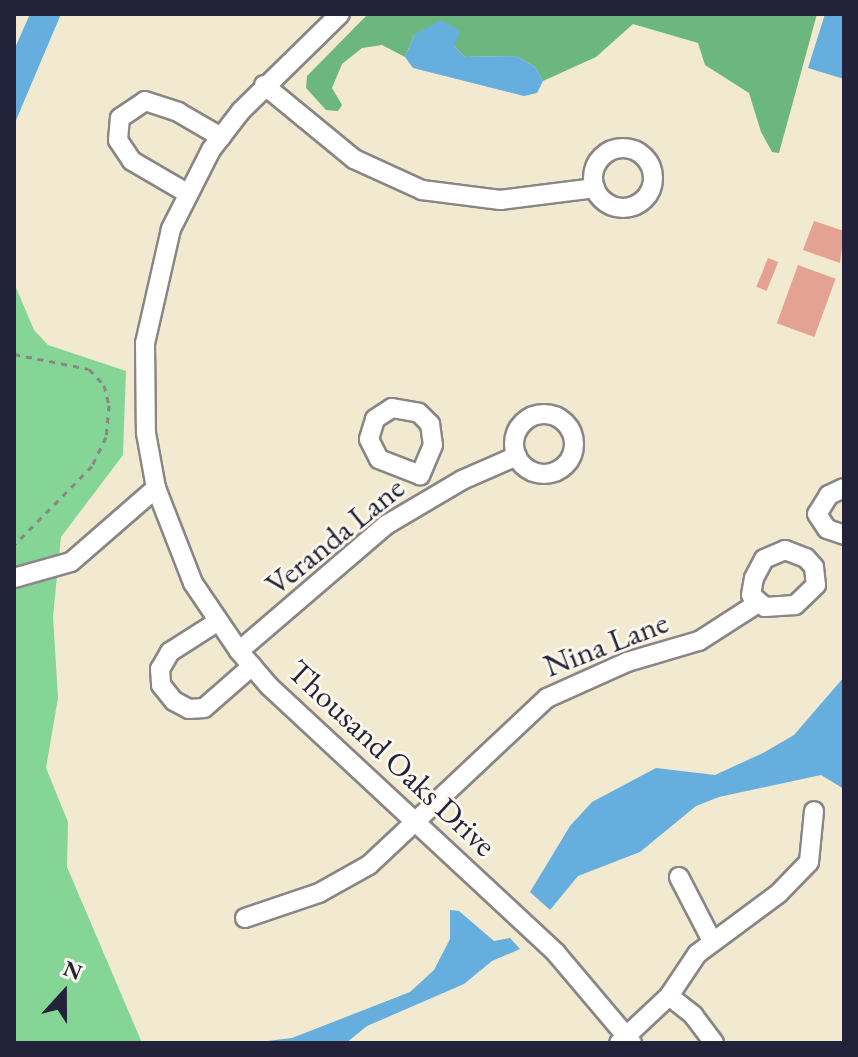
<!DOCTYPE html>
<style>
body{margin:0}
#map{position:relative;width:858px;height:1057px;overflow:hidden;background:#f1ead0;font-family:"EB Garamond",serif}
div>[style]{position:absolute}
.green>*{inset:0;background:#85d696}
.forest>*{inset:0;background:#6cb77f}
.water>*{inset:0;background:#66aedd}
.building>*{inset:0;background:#e3a292;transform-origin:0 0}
.path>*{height:3px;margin-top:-1.5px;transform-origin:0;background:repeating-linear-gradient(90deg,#8a8686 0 6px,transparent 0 12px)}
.roads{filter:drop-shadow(2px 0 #8a8686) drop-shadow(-2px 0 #8a8686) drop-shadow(0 2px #8a8686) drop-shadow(0 -2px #8a8686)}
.minor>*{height:18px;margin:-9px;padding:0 9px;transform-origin:9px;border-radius:9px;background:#fff}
.minor>.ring{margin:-9px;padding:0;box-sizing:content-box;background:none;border:18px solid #fff;border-radius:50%}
span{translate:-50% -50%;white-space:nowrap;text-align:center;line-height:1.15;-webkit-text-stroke:6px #fbf7ec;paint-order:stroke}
.street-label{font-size:32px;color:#22223b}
.frame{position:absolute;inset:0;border:16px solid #22223b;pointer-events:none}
.north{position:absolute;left:24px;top:953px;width:80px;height:80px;-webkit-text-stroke:6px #fbf7ec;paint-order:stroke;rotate:21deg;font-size:22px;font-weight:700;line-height:32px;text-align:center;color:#22223b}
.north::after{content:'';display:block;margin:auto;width:28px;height:36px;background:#22223b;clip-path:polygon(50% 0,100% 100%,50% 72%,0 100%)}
</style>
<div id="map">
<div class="green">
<div style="clip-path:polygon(14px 283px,34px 330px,48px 345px,126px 371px,123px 455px,61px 537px,53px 616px,58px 698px,46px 768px,68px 822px,67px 867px,142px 1043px,14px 1043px)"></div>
</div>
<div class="forest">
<div style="clip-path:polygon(368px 14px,817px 14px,779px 153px,772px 152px,761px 132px,749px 93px,705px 65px,698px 43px,633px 24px,596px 57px,543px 81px,535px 67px,516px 56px,465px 57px,454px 46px,414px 35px,405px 57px,382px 45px,362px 48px,342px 64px,332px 88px,342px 105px,338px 111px,326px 110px,306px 88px,307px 76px)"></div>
</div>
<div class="water">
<div style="clip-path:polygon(30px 14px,61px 14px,14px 125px,14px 50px)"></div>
<div style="clip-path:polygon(825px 14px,844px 14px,844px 79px,808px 68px)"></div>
<div style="clip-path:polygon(441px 20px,460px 31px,454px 46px,465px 57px,516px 56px,535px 67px,543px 81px,537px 93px,524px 96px,413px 68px,405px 57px,414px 35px)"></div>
<div style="clip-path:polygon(844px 677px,844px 789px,821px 775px,719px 797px,696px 806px,640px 852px,578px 876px,550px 910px,530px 892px,570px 826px,592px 802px,656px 768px,715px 775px,763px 753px,794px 735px)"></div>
<div style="clip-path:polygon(450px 910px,459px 911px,494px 941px,510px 938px,520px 949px,492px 961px,464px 984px,367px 1026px,346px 1043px,250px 1043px,292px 1038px,410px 992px,434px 970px,450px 939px)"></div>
</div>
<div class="building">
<div style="clip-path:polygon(814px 221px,844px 231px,840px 263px,803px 250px)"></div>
<div style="left:768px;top:258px;width:11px;height:31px;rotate:22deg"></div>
<div style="left:798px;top:265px;width:40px;height:62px;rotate:20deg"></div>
</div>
<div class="path">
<div style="left:14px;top:354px;width:76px;rotate:11.3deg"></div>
<div style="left:89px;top:369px;width:22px;rotate:47deg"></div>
<div style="left:104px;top:385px;width:21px;rotate:76deg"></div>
<div style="left:109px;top:405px;width:32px;rotate:95deg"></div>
<div style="left:106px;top:437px;width:32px;rotate:116deg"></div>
<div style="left:92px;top:466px;width:111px;rotate:134.6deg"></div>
</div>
<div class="roads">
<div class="minor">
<div style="left:340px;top:14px;width:139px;rotate:135.6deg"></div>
<div style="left:241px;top:111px;width:49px;rotate:127.6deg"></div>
<div style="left:211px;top:150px;width:89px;rotate:116.9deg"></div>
<div style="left:171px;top:229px;width:117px;rotate:102.8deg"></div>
<div style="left:145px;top:343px;width:90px;rotate:89.4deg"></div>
<div style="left:146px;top:433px;width:56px;rotate:79.7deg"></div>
<div style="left:156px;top:488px;width:102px;rotate:68.7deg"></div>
<div style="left:193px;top:583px;width:82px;rotate:55.9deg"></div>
<div style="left:239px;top:651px;width:46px;rotate:49.4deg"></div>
<div style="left:269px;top:686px;width:392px;rotate:42.9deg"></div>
<div style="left:556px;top:953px;width:118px;rotate:49.8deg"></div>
<div style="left:264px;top:85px;width:117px;rotate:39.4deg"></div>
<div style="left:354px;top:159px;width:75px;rotate:24.5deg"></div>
<div style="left:422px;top:190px;width:79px;rotate:7.3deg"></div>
<div style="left:500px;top:200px;width:96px;rotate:-7.2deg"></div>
<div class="ring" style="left:593px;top:148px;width:42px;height:42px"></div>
<div style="left:187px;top:193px;width:64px;rotate:-149.8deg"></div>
<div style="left:132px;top:161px;width:25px;rotate:-124deg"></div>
<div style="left:118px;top:140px;width:22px;rotate:-85deg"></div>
<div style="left:120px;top:118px;width:30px;rotate:-34deg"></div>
<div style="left:145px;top:101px;width:35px;rotate:18deg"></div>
<div style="left:178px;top:112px;width:50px;rotate:30.2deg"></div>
<div style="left:392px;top:408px;width:27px;rotate:10deg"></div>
<div style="left:419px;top:413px;width:16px;rotate:45deg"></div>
<div style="left:430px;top:424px;width:21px;rotate:82deg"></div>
<div style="left:433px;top:445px;width:33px;rotate:113deg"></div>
<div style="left:420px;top:475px;width:44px;rotate:-158.7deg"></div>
<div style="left:379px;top:459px;width:22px;rotate:-117deg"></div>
<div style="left:369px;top:439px;width:21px;rotate:-73deg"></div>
<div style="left:375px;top:419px;width:20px;rotate:-33deg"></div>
<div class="ring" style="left:514px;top:414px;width:42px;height:42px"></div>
<div style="left:844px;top:488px;width:17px;rotate:155deg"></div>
<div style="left:829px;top:495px;width:22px;rotate:122deg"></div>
<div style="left:817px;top:514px;width:18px;rotate:56deg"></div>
<div style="left:827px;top:529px;width:18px;rotate:19deg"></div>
<div style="left:785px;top:550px;width:22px;rotate:21deg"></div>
<div style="left:806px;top:558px;width:12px;rotate:48deg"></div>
<div style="left:814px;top:567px;width:18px;rotate:84deg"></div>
<div style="left:816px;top:585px;width:29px;rotate:136deg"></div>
<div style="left:795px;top:605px;width:30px;rotate:176deg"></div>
<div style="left:765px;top:607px;width:18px;rotate:-139deg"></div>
<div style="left:751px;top:595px;width:17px;rotate:-80deg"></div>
<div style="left:754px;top:578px;width:21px;rotate:-62deg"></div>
<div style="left:764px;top:559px;width:23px;rotate:-23deg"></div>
<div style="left:14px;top:578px;width:59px;rotate:-15.7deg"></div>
<div style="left:71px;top:562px;width:113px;rotate:-41deg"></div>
<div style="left:217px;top:622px;width:56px;rotate:147.4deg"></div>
<div style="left:170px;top:652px;width:20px;rotate:120deg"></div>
<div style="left:160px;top:669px;width:16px;rotate:86deg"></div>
<div style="left:161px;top:685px;width:21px;rotate:51deg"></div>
<div style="left:174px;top:701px;width:17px;rotate:28deg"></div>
<div style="left:189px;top:709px;width:15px;rotate:-4deg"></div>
<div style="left:204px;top:708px;width:64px;rotate:-41.2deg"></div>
<div style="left:239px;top:651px;width:194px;rotate:-40.6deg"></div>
<div style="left:386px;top:525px;width:88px;rotate:-30.6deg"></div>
<div style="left:462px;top:480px;width:60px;rotate:-23.6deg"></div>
<div style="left:679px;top:877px;width:72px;rotate:62.7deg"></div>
<div style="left:245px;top:918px;width:78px;rotate:-18.7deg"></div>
<div style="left:319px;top:893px;width:57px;rotate:-29.2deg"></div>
<div style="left:369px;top:865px;width:244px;rotate:-43.2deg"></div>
<div style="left:547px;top:698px;width:88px;rotate:-24.2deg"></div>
<div style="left:627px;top:662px;width:75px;rotate:-16.3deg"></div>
<div style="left:699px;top:641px;width:70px;rotate:-32.8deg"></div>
<div style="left:669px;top:996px;width:31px;rotate:38deg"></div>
<div style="left:693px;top:1015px;width:35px;rotate:53deg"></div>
<div style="left:619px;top:1043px;width:69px;rotate:-43.2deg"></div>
<div style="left:669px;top:996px;width:50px;rotate:-56.3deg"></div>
<div style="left:697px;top:954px;width:102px;rotate:-36.6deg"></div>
<div style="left:779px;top:893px;width:43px;rotate:-45.9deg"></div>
<div style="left:809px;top:862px;width:51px;rotate:-84.4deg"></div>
</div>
</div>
<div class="street-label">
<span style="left:335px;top:536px;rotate:-39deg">Veranda Lane</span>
<span style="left:606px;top:644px;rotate:-21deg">Nina Lane</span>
<span style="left:392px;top:758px;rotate:43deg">Thousand Oaks Drive</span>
</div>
<div class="frame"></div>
<div class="north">N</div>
</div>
